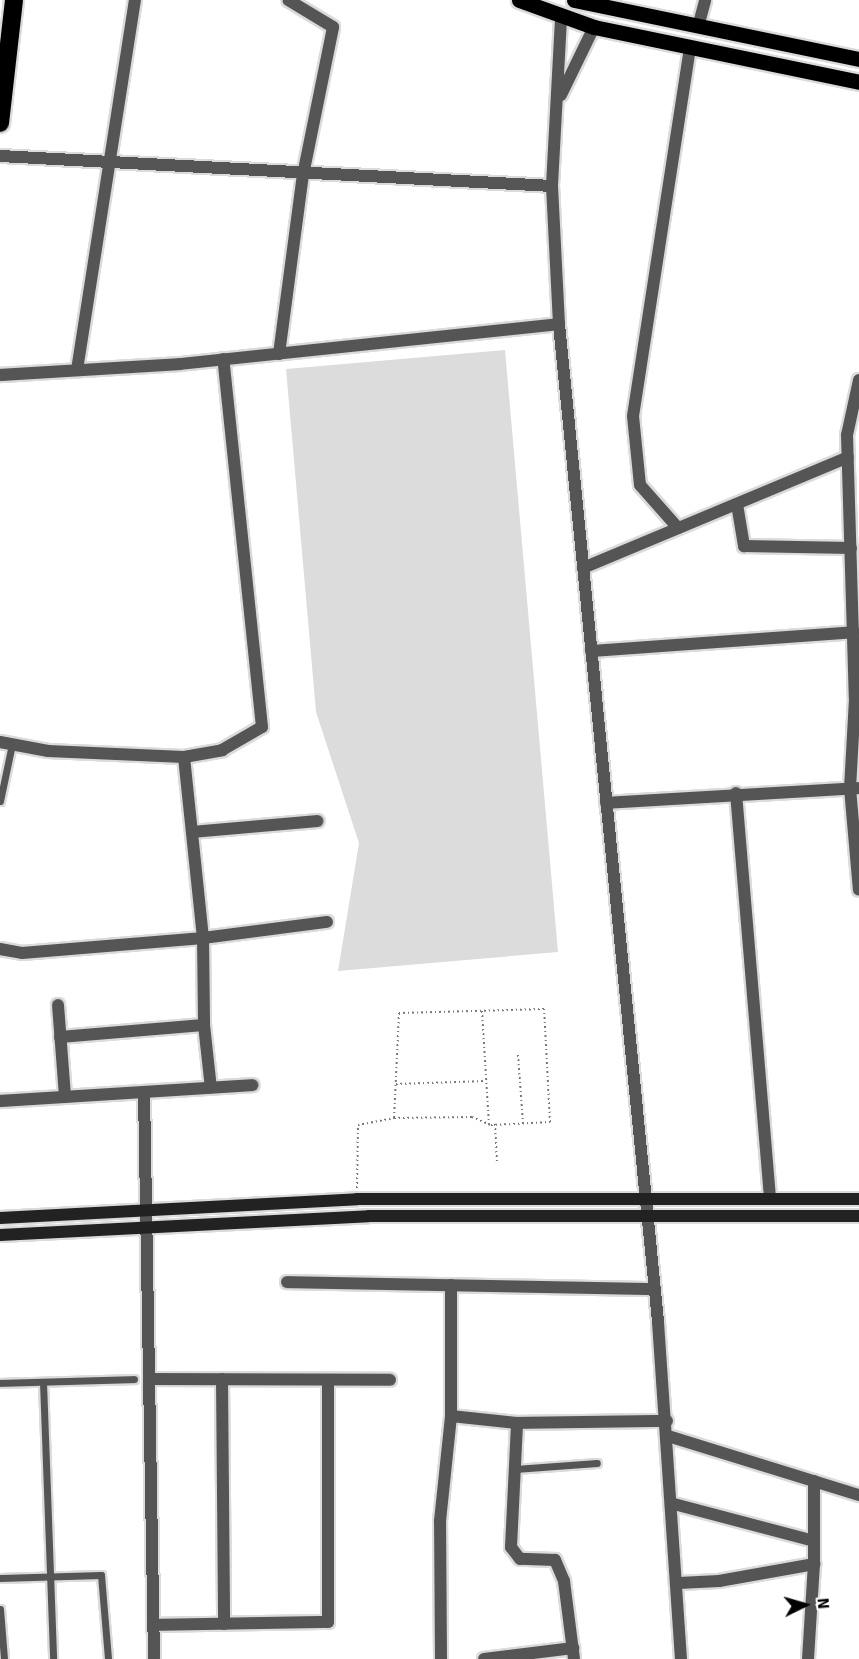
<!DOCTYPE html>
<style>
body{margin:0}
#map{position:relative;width:859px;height:1659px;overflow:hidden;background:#fff;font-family:Signika,sans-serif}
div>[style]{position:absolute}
.green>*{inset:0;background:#dcdcdc}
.path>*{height:2px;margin-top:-1px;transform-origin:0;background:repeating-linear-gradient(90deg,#777 0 1.5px,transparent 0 4.5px)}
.roads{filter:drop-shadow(2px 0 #dbdbdb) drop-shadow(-2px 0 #dbdbdb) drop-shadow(0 2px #dbdbdb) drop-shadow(0 -2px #dbdbdb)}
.lane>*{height:7px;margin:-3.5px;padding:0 3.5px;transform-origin:3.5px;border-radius:3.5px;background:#555}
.street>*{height:12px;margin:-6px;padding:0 6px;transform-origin:6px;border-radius:6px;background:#555}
.secondary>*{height:12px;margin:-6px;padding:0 6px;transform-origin:6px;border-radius:6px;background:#222}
.primary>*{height:15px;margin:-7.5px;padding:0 7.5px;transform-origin:7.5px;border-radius:7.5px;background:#000}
.highway>*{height:18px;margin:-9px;padding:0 9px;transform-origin:9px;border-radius:9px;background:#000}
span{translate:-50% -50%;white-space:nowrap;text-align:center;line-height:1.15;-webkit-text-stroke:5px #fff;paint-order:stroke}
.north{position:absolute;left:775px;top:1575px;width:60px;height:60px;-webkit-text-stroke:4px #fff;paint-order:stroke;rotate:85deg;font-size:16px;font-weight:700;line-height:24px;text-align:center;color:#000}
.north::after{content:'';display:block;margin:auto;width:21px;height:27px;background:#000;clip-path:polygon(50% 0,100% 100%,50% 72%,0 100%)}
</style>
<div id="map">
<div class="green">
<div style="clip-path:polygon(505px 350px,558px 952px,338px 971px,359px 843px,316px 712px,286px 369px)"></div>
</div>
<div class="path">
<div style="left:482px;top:1011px;width:113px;rotate:86.5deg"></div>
<div style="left:518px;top:1055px;width:68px;rotate:85.8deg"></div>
<div style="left:396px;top:1084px;width:90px;rotate:-1.9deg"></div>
<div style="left:495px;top:1124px;width:39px;rotate:87deg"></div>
<div style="left:357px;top:1188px;width:63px;rotate:-89.1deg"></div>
<div style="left:358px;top:1125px;width:37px;rotate:-11deg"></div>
<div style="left:394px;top:1118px;width:78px;rotate:-0.7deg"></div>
<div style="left:472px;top:1117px;width:21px;rotate:23deg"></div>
<div style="left:491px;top:1125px;width:59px;rotate:-2.9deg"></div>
<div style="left:550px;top:1122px;width:113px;rotate:-93deg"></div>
<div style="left:544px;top:1009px;width:145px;rotate:178.4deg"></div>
<div style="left:399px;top:1013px;width:105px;rotate:92.7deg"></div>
</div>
<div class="roads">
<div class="lane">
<div style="left:0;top:801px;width:58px;rotate:-78.1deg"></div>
<div style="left:43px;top:1382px;width:277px;rotate:87.9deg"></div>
<div style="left:0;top:1383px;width:134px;rotate:-1.7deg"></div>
<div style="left:515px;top:1469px;width:82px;rotate:-4.2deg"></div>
<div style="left:0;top:1578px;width:101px;rotate:-1.7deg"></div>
<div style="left:101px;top:1575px;width:84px;rotate:85.2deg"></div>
<div style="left:0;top:1609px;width:50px;rotate:85.4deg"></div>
</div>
<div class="street">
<div style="left:561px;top:19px;width:167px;rotate:93.1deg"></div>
<div style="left:552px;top:186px;width:138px;rotate:87.1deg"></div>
<div style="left:559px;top:324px;width:1003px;rotate:84.33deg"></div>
<div style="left:658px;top:1322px;width:338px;rotate:86.1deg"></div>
<div style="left:698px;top:27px;width:28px;rotate:-75deg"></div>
<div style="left:561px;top:95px;width:76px;rotate:-64.1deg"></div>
<div style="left:0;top:156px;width:553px;rotate:3.11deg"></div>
<div style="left:279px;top:354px;width:181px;rotate:-82.4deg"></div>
<div style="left:303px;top:175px;width:151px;rotate:-78.5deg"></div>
<div style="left:333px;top:27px;width:52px;rotate:-149deg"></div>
<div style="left:77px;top:370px;width:375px;rotate:-81.1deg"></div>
<div style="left:0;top:375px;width:180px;rotate:-3.5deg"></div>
<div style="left:180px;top:364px;width:381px;rotate:-6deg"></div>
<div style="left:859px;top:380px;width:56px;rotate:102.3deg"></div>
<div style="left:847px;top:435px;width:264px;rotate:88.3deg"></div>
<div style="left:855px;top:699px;width:89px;rotate:93.2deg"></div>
<div style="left:850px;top:788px;width:102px;rotate:85deg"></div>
<div style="left:737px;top:504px;width:43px;rotate:80.5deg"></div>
<div style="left:744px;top:546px;width:107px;rotate:1.1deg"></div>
<div style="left:678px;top:528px;width:57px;rotate:-131.5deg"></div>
<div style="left:640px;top:485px;width:69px;rotate:-95.8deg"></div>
<div style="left:633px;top:416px;width:371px;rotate:-81.2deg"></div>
<div style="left:583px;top:568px;width:287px;rotate:-22.7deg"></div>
<div style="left:591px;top:651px;width:264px;rotate:-4.1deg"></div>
<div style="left:0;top:742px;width:49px;rotate:10.6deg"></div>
<div style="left:48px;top:751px;width:136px;rotate:2.5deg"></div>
<div style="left:184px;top:757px;width:39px;rotate:-10deg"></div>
<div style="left:222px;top:750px;width:46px;rotate:-29.9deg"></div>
<div style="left:262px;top:727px;width:370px;rotate:-96deg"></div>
<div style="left:184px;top:757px;width:182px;rotate:84deg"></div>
<div style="left:203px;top:938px;width:87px;rotate:89.3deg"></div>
<div style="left:736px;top:793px;width:405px;rotate:85.2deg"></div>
<div style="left:606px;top:803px;width:253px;rotate:-3.4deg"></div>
<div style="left:192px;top:832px;width:126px;rotate:-5deg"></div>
<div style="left:0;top:949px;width:22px;rotate:10deg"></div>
<div style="left:22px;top:953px;width:182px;rotate:-4.7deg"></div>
<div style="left:203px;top:938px;width:125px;rotate:-7.4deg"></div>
<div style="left:58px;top:1005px;width:92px;rotate:85.6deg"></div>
<div style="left:60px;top:1037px;width:144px;rotate:-4.8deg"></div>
<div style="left:204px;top:1025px;width:63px;rotate:83.7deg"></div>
<div style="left:144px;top:1092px;width:567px;rotate:88.99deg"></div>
<div style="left:0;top:1101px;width:253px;rotate:-3.6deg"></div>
<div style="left:287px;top:1282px;width:367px;rotate:1.1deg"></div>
<div style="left:149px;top:1379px;width:241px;rotate:0.2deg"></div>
<div style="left:222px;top:1379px;width:245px;rotate:89.5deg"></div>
<div style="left:451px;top:1416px;width:66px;rotate:6.1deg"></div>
<div style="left:668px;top:1436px;width:200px;rotate:17.2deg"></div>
<div style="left:674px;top:1504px;width:145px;rotate:14.8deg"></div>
<div style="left:679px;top:1583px;width:40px;rotate:-2.9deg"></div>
<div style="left:719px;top:1581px;width:97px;rotate:-10.1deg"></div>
<div style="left:814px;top:1564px;width:83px;rotate:-90deg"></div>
<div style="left:154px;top:1625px;width:174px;rotate:-1deg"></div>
<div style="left:328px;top:1622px;width:242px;rotate:-90deg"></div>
<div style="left:441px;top:1659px;width:138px;rotate:-90.4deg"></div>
<div style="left:440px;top:1521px;width:106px;rotate:-84deg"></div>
<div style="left:451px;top:1416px;width:131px;rotate:-90deg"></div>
<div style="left:484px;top:1659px;width:90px;rotate:-7deg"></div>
<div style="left:574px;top:1659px;width:79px;rotate:-97.3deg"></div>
<div style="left:564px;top:1581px;width:23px;rotate:-113deg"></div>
<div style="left:555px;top:1560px;width:35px;rotate:-178deg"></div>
<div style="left:520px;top:1559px;width:15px;rotate:-127deg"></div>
<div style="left:511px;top:1547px;width:124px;rotate:-87.2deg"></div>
<div style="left:517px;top:1423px;width:150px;rotate:-0.8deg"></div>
<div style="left:808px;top:1659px;width:95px;rotate:-86.4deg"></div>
</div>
<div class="secondary">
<div style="left:0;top:1218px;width:358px;rotate:-3deg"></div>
<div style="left:357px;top:1199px;width:502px"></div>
<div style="left:0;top:1235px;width:369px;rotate:-2.9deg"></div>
<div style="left:369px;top:1216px;width:490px"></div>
</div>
<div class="primary">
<div style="left:519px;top:0;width:80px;rotate:19.8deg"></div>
<div style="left:594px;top:27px;width:271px;rotate:11.7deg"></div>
<div style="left:574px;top:0;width:291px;rotate:11.7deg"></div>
</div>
<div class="highway">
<div style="left:0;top:123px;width:124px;rotate:-83.5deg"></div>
</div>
</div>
<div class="north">N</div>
</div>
